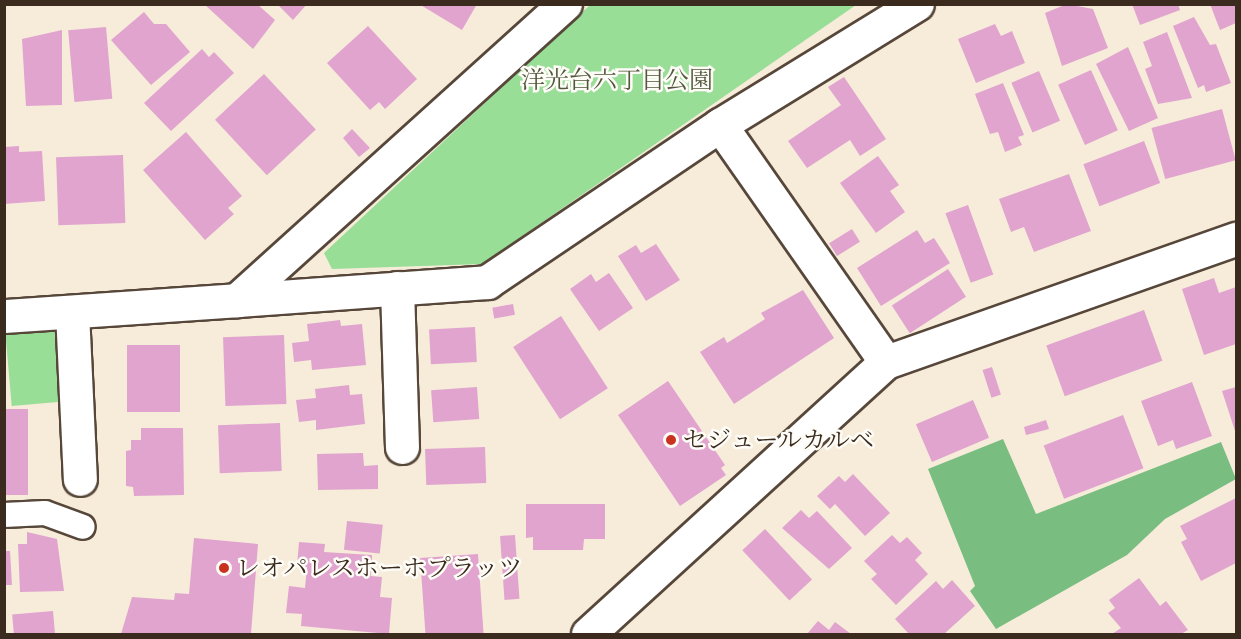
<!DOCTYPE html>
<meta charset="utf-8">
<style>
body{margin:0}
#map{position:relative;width:1241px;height:639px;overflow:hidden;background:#f6ecd9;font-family:"Gentium Book Plus","Noto Serif JP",serif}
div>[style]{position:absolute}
.green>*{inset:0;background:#98de97;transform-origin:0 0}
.forest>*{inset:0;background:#7abd80}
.building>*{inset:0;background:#e0a4cf;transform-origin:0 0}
.roads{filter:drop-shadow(2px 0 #57473a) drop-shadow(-2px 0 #57473a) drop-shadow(0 2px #57473a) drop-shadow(0 -2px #57473a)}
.service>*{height:24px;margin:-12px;padding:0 12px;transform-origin:12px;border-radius:12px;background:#fff}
.minor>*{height:33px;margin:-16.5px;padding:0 16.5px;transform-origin:16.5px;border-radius:16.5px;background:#fff}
.dots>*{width:16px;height:16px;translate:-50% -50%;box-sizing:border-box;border:3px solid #fdfcf7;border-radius:50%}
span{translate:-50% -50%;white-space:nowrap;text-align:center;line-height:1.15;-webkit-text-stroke:5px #fdfcf7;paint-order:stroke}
.park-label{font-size:24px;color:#52573c}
.poi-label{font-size:24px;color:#3b2a1e}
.left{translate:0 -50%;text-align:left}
.frame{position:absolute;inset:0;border:6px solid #3b2a1e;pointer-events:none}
</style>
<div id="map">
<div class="green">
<div style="clip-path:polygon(590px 5px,856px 5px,482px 264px,332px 269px,324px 253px)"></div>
<div style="left:54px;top:327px;width:75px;height:49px;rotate:85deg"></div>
</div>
<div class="forest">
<div style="clip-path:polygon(1003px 439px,1036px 514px,1221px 442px,1236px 479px,1165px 519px,1127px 555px,996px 629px,970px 591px,975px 586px,928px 469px)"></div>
</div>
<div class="building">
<div style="clip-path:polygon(204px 4px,257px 4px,275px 20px,253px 49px)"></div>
<div style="clip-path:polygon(277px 4px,307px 4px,293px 20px)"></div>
<div style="clip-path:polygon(419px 4px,477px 4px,462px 30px)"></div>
<div style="clip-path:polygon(1067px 4px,1093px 9px,1108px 48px,1062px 66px,1045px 13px)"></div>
<div style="clip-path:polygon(1132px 4px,1178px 4px,1180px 10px,1140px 25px)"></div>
<div style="clip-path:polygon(1210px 4px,1236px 4px,1236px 23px,1220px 30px)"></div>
<div style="clip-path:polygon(144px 12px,154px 24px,166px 24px,190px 52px,151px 85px,111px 40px)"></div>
<div style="clip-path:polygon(1194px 17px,1210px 45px,1216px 44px,1231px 83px,1206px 92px,1204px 85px,1198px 88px,1173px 26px)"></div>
<div style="clip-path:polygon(995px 24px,1001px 36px,1012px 31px,1025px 63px,976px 83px,958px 39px)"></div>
<div style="clip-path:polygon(368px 26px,417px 79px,385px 109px,379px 102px,370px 110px,327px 63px)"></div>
<div style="left:106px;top:27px;width:72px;height:38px;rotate:85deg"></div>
<div style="clip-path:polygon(62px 30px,62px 105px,26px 106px,22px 39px)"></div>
<div style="clip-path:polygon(1167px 32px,1192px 98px,1158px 104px,1145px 69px,1152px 66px,1143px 42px)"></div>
<div style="clip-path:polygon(1128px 47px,1158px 118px,1129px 131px,1096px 64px)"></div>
<div style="clip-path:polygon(202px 49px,209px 57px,214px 52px,234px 73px,171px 131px,144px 103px)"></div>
<div style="left:1091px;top:70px;width:66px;height:36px;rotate:66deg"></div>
<div style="left:1039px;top:71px;width:54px;height:30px;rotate:67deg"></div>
<div style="left:264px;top:74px;width:76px;height:67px;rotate:47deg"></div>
<div style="clip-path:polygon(844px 77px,886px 139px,860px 156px,850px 140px,807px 168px,788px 141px,841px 105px,828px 87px)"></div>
<div style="clip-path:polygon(1003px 83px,1024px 135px,1018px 137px,1022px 145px,1005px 152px,998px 132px,990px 134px,975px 94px)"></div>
<div style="left:1222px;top:109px;width:53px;height:73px;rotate:75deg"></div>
<div style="clip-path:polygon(352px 129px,370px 148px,359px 157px,343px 138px)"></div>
<div style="clip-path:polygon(186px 132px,242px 196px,228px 208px,234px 214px,205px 240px,143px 170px)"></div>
<div style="left:1144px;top:141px;width:45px;height:65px;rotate:69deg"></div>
<div style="clip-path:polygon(19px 146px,19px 152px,42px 151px,45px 201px,4px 204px,4px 147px)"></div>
<div style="left:123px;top:155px;width:68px;height:67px;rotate:88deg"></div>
<div style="clip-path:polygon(878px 156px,899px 185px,890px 191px,905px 212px,876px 233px,840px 183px)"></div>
<div style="clip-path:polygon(1069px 174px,1091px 231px,1034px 252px,1024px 227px,1011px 232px,999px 199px)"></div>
<div style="left:968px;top:205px;width:74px;height:24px;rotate:70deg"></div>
<div style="left:852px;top:229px;width:15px;height:27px;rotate:58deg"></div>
<div style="clip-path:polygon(917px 230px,925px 243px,934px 238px,950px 263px,881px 306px,857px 268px)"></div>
<div style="clip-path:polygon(656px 244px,680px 280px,646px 301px,618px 256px,636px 245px,641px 253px)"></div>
<div style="left:948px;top:269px;width:33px;height:67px;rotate:57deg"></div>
<div style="clip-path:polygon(609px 273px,633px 308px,599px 331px,570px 289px,591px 274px,596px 282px)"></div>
<div style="clip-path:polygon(1214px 278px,1219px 293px,1236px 287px,1236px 344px,1204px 355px,1182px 289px)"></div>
<div style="clip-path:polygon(803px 290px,834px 338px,734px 404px,700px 352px,724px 337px,727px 343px,765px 319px,761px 313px)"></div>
<div style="left:513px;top:304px;width:11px;height:21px;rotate:80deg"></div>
<div style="left:1144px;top:310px;width:54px;height:104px;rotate:70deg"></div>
<div style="left:561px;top:316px;width:86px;height:57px;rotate:57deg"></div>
<div style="clip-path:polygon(340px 320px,341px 326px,362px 324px,366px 365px,312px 370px,311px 360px,294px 362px,292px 343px,309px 341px,307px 324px)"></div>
<div style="left:475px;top:327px;width:35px;height:46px;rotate:87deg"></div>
<div style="left:284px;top:335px;width:69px;height:61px;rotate:88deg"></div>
<div style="left:127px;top:345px;width:53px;height:67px"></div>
<div style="left:992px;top:367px;width:29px;height:10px;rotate:72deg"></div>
<div style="clip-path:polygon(668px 381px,725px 465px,721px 468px,726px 475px,680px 506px,618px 415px)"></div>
<div style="clip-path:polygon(1192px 382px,1212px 436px,1176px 449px,1173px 440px,1158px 446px,1141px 401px)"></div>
<div style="clip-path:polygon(349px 385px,350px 395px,362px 394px,365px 424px,316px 430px,316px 420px,299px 422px,296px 400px,316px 398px,315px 389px)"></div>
<div style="left:477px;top:387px;width:32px;height:46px;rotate:86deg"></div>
<div style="clip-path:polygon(1236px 387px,1236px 434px,1222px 391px)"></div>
<div style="left:973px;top:400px;width:41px;height:62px;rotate:67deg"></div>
<div style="left:4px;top:409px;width:24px;height:86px"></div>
<div style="left:1123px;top:415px;width:57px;height:85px;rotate:69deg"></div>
<div style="clip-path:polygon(1046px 420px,1049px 429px,1026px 435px,1024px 427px)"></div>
<div style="left:280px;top:423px;width:48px;height:62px;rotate:88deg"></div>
<div style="clip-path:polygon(141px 428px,183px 428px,184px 495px,134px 496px,133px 487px,126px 486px,126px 451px,131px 450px,131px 440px,141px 440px)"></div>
<div style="left:485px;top:447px;width:36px;height:60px;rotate:88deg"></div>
<div style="clip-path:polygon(363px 453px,364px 466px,378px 465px,378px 489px,318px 490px,317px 454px)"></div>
<div style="clip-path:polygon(853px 474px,890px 513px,865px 536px,835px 504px,830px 509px,817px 496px,839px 476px,845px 482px)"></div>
<div style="clip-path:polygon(1236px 498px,1236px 563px,1201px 581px,1181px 542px,1187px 539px,1180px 526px)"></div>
<div style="clip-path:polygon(526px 504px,605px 504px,605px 539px,584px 539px,583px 550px,533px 550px,533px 537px,526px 538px)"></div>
<div style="clip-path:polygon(801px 510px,809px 518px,817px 511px,852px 548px,829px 569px,782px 528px)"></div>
<div style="left:347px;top:521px;width:36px;height:29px;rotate:6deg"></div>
<div style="left:765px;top:529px;width:69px;height:31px;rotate:47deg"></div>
<div style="clip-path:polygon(27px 532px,57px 539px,64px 591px,20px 592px,18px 544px,27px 544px)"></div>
<div style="left:515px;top:535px;width:64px;height:15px;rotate:86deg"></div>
<div style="clip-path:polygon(892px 535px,900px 543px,907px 537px,922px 553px,915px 560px,928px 574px,896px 605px,871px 579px,877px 574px,864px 561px)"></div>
<div style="clip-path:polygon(194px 538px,258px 544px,251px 634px,121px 634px,132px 597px,174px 600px,175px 593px,189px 594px)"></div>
<div style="clip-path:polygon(299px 542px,325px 544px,324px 552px,372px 555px,371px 576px,382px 577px,380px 597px,392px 598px,389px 634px,301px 626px,302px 614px,286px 613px,289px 586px,305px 588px,307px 567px,297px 566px)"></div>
<div style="clip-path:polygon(4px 551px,10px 551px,12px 585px,4px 585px)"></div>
<div style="left:478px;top:554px;width:80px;height:58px;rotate:86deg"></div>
<div style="clip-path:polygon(1139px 578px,1160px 606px,1166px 601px,1188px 630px,1181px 634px,1112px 634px,1121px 628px,1108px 613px,1115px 608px,1109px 600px)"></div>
<div style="clip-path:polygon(952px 580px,975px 606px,944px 634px,909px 634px,895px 619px,936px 581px,943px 589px)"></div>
<div style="left:53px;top:611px;width:23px;height:41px;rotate:85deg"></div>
<div style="clip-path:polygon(818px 621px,829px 630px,835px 622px,851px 634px,807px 634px)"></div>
</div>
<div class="roads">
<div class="service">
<div style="left:4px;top:515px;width:41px;rotate:-2.8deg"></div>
<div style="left:45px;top:513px;width:40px;rotate:20.2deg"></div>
</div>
<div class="minor">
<div style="left:720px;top:125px;width:289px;rotate:55deg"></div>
<div style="left:397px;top:288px;width:159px;rotate:88.2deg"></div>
<div style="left:237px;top:300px;width:251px;rotate:-4.1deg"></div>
<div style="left:487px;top:282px;width:281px;rotate:-34deg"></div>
<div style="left:720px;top:125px;width:231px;rotate:-31.6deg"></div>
<div style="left:72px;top:312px;width:167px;rotate:87.3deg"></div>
<div style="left:4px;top:316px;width:234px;rotate:-3.9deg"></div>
<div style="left:237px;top:300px;width:442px;rotate:-42.1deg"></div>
<div style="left:588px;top:634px;width:403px;rotate:-42.4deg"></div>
<div style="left:886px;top:362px;width:371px;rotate:-19.4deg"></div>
</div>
</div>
<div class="dots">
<div style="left:671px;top:440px;background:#c8321e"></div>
<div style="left:224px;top:568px;background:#c8321e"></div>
</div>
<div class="park-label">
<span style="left:617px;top:80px">洋光台六丁目公園</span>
</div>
<div class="poi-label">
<span class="left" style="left:683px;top:440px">セジュールカルベ</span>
<span class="left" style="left:236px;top:568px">レオパレスホーホプラッツ</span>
</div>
<div class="frame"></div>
</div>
